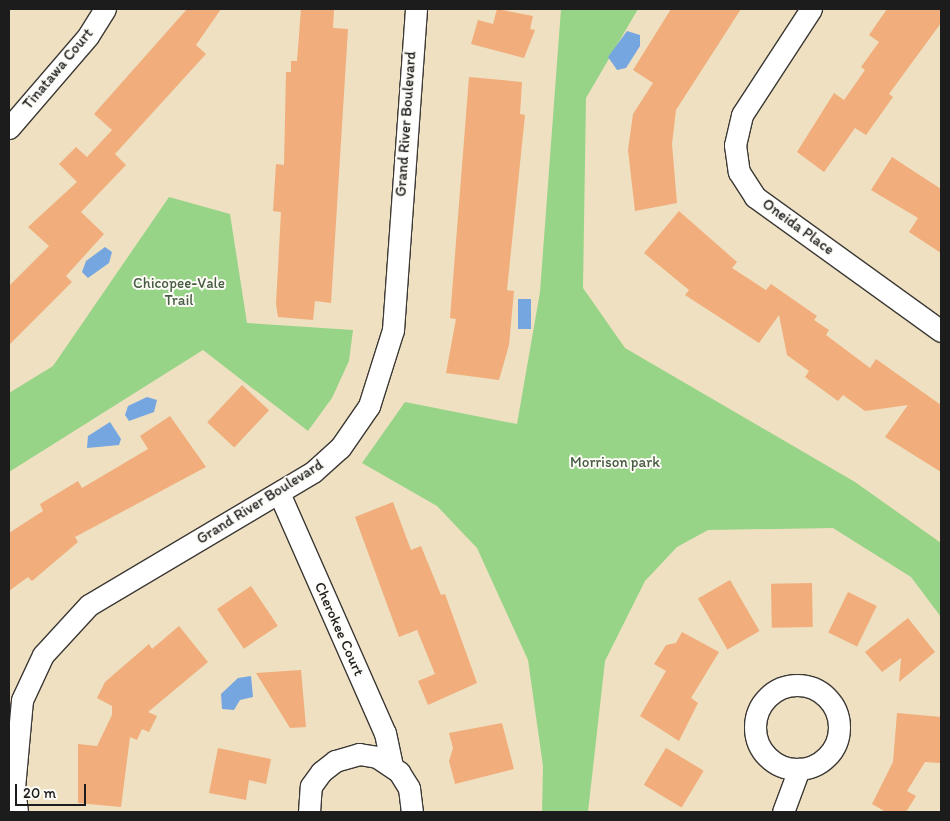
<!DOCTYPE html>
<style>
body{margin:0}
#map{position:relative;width:950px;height:821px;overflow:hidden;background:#eee0c0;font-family:Itim,sans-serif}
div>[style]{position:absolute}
.green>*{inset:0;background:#98d488}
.water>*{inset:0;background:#76a6e0;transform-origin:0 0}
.building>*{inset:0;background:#f1ad7b;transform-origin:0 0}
.roads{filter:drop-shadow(1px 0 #3c3935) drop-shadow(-1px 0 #3c3935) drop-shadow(0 1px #3c3935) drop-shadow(0 -1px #3c3935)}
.minor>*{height:21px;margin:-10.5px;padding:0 10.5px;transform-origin:10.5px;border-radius:10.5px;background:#fff}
.minor>.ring{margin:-10.5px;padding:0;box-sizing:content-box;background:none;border:21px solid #fff;border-radius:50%}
span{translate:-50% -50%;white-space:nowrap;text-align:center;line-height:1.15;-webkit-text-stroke:4px #fdfcf7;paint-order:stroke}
.street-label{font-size:15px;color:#1c1c1c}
.park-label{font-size:15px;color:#475c42}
.frame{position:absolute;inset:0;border:10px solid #1c1c1c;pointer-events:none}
.scale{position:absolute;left:15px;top:784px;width:71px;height:22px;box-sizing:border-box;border:2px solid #1c1c1c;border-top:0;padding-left:6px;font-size:15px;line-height:18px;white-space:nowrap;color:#1c1c1c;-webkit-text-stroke:4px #fdfcf7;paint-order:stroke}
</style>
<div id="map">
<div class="green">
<div style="clip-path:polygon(561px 9px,638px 9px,586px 98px,583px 288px,625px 348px,855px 482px,941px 543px,941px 617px,911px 577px,833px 528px,708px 530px,677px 547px,645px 581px,605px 661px,588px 812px,542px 812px,543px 766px,528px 660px,477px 548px,437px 506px,362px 463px,405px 402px,517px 424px,540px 292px)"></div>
<div style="clip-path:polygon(169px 197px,230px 214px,247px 323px,353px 330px,349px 361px,332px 398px,308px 431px,203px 350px,9px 472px,9px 393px,53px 366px)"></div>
</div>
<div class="water">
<div style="clip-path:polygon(627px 31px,640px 35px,640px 46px,626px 68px,617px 70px,608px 57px)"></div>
<div style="clip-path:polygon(105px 247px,112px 252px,109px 263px,88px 278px,82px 272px,86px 261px)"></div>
<div style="left:518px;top:299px;width:13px;height:30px"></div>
<div style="clip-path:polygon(147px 397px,157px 400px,154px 412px,129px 421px,125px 415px,128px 406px)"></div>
<div style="clip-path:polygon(110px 422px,121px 439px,119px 445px,87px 448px,88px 436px)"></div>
<div style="clip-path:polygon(251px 676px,253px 697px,240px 700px,234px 710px,222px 709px,221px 694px,238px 678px)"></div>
</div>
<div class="building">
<div style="clip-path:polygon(187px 9px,221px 9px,196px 45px,206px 54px,115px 154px,126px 165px,81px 212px,104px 234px,66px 276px,72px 282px,9px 345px,9px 286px,49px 246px,28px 227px,77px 182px,59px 164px,76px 147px,87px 157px,112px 130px,94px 114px)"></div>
<div style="clip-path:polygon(301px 9px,334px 9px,333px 28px,348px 29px,331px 303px,315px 301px,313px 320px,278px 317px,276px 304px,281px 212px,273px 211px,276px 164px,284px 165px,286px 72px,291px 72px,291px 61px,297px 61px)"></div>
<div style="clip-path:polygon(497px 9px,533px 16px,530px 29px,535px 30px,524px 58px,471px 44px,478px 20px,493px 24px)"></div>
<div style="clip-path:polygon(671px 9px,741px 9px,676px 110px,672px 144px,677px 203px,635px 211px,628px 150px,633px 114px,653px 83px,633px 70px)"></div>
<div style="clip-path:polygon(887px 9px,941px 9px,941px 23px,889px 94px,893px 97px,866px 135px,855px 128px,824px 172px,797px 152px,834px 93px,844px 100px,865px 70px,861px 67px,879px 42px,869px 35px)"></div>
<div style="clip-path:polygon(469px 77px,522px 82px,520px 114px,525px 115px,507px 290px,514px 291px,509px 345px,499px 380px,446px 373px,456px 319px,450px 318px)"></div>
<div style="clip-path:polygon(892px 157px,941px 189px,941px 253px,909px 232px,918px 218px,871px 190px)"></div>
<div style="clip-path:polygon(679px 211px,737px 262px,732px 268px,766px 290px,771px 284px,817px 316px,814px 320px,829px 330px,826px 335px,870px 368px,876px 359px,941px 405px,941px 472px,885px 437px,908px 405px,865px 411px,843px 395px,838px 401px,805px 377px,809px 371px,787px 355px,779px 315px,759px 343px,685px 295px,689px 290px,644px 253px)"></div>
<div style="left:242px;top:385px;width:37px;height:51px;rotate:43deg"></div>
<div style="clip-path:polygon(170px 416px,206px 467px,75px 537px,78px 542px,32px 581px,28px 577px,9px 591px,9px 533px,43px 511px,40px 504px,78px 481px,82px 488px,148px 449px,140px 436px)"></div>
<div style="clip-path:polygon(393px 502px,411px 550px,421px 546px,441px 595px,445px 594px,477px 683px,428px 705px,418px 681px,435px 674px,417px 630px,399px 637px,355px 517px)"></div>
<div style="left:730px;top:580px;width:59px;height:37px;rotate:60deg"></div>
<div style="left:812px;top:583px;width:44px;height:41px;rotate:89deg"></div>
<div style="left:251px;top:586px;width:48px;height:41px;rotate:56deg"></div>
<div style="left:848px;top:592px;width:32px;height:45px;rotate:26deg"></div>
<div style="clip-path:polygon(908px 618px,935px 652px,899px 682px,901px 658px,882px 672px,865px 652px)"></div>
<div style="clip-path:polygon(179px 626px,208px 662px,148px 712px,157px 716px,149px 732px,142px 729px,137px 740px,130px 737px,121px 807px,78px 803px,78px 744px,97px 746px,112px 715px,112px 706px,97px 698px,105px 682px,149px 644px,152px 649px)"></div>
<div style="clip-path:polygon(682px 632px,719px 652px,691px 698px,698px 703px,679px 741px,640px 716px,666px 671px,654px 664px,666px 645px,676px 643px)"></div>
<div style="clip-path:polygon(301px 670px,306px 727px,290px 728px,256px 673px)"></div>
<div style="clip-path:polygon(897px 713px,941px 717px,941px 763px,925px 762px,907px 791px,916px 796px,906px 812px,886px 812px,872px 804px,893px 762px)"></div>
<div style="clip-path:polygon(502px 723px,514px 769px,455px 784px,449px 761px,453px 748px,449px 733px)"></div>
<div style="clip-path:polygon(218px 748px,271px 759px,266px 784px,249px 780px,246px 800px,209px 793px)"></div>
<div style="left:666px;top:748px;width:44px;height:43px;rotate:31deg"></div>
</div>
<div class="roads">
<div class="minor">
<div style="left:811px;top:9px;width:126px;rotate:123.1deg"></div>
<div style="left:742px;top:115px;width:31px;rotate:103deg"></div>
<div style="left:735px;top:145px;width:27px;rotate:82deg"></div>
<div style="left:739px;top:172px;width:30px;rotate:57deg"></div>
<div style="left:755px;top:197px;width:229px;rotate:35.8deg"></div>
<div style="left:9px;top:128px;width:121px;rotate:-49.3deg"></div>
<div style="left:88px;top:36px;width:32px;rotate:-58deg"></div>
<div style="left:279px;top:493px;width:262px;rotate:66.2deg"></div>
<div style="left:385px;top:733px;width:34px;rotate:78deg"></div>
<div class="ring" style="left:755px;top:685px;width:63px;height:63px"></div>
<div style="left:17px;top:812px;width:24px;rotate:-97deg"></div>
<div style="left:14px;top:788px;width:88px;rotate:-84.8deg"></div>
<div style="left:22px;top:700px;width:50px;rotate:-65deg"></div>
<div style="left:43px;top:655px;width:68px;rotate:-47.4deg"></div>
<div style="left:89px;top:605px;width:261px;rotate:-30.7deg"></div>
<div style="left:313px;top:472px;width:36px;rotate:-42deg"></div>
<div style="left:340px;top:448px;width:51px;rotate:-55.4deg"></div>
<div style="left:369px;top:406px;width:80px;rotate:-72.5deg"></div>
<div style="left:393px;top:330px;width:322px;rotate:-85.9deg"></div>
<div style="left:309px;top:812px;width:26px;rotate:-86deg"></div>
<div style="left:311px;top:786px;width:17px;rotate:-54deg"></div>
<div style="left:321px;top:772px;width:18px;rotate:-38deg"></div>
<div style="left:335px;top:761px;width:25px;rotate:-16deg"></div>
<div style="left:359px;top:754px;width:18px;rotate:9deg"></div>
<div style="left:377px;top:757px;width:27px;rotate:34deg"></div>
<div style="left:399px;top:772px;width:19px;rotate:58deg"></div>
<div style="left:409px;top:788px;width:24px;rotate:83deg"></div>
<div style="left:783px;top:812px;width:46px;rotate:-69.6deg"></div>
</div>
</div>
<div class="street-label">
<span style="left:58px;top:69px;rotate:-50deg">Tinatawa Court</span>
<span style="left:406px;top:124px;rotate:-86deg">Grand River Boulevard</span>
<span style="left:798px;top:227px;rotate:36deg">Oneida Place</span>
<span style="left:260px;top:502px;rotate:-32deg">Grand River Boulevard</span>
<span style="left:339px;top:629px;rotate:66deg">Cherokee Court</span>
</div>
<div class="park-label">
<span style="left:179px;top:292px">Chicopee-Vale<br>Trail</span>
<span style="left:615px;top:463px">Morrison park</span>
</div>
<div class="frame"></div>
<div class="scale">20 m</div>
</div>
